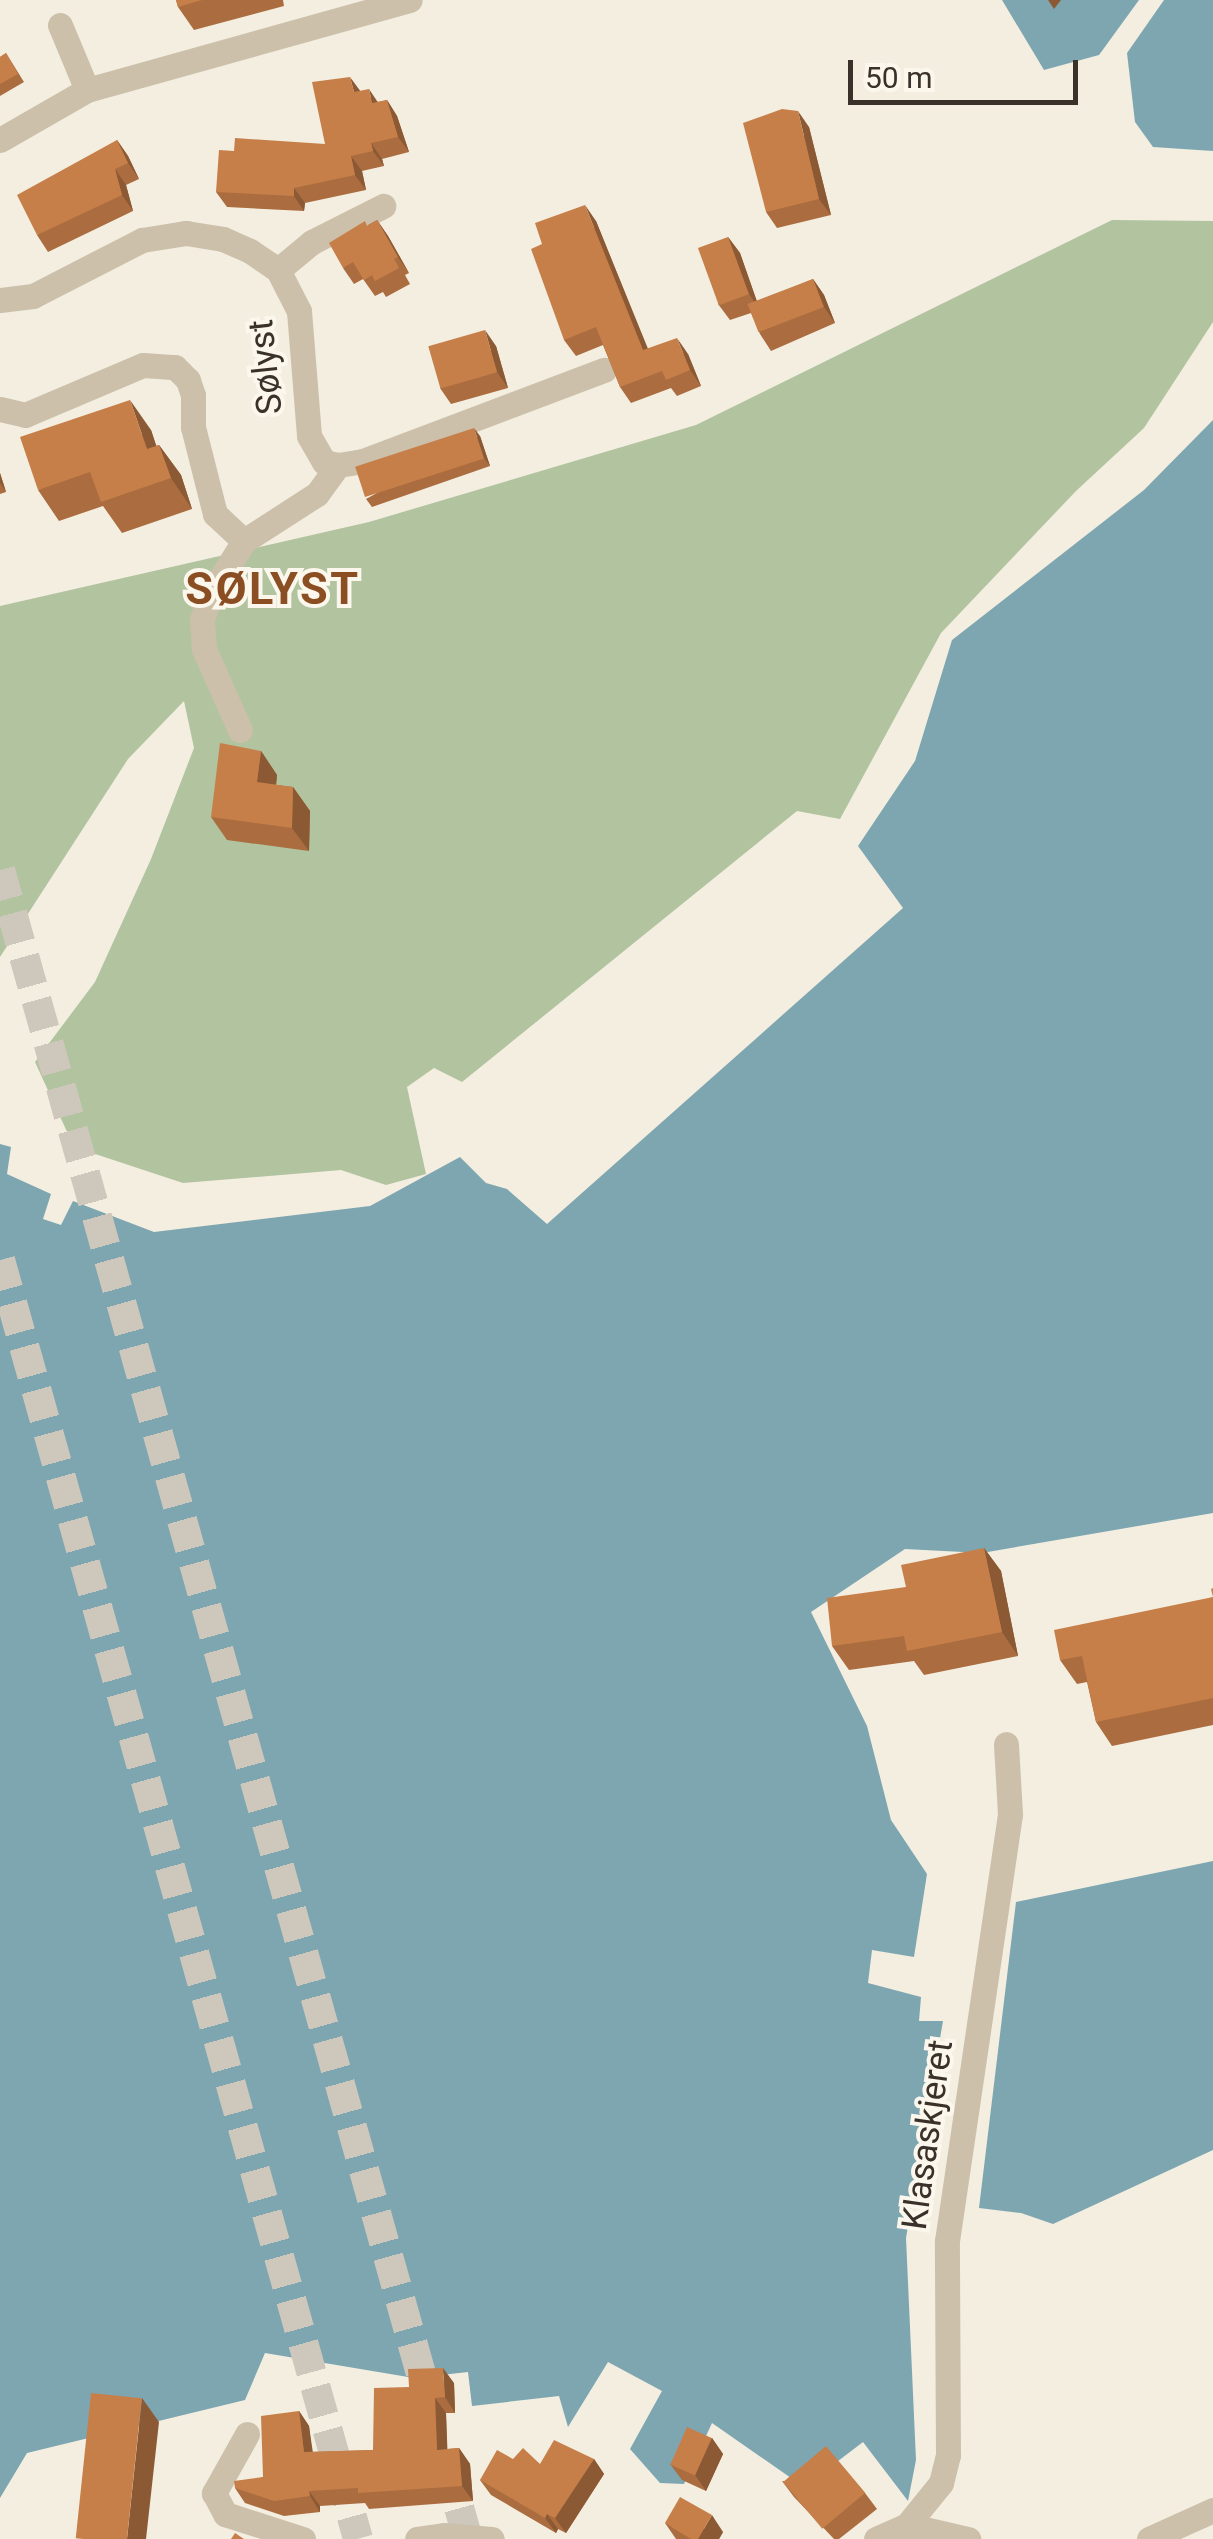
<!DOCTYPE html>
<meta charset="utf-8">
<style>
body{margin:0}
#map{position:relative;width:1213px;height:2539px;overflow:hidden;background:#f3eee0;font-family:Roboto,sans-serif}
div>[style]{position:absolute}
.green>*{inset:0;background:#b1c39f}
.water>*{inset:0;background:#7ea6b1}
.highway-tunnel>*{height:30px;margin-top:-15px;transform-origin:0;background:repeating-linear-gradient(90deg,#cec8bc 0 30px,transparent 0 45px)}
.minor>*{height:25px;margin:-12.5px;padding:0 12.5px;transform-origin:12.5px;border-radius:12.5px;background:#ccc0ab}
.wall>*{inset:0;background:#ab6d40}
.shaded-wall>*{inset:0;background:#8b5934}
.building>*{inset:0;background:#c77f4a;transform-origin:0 0}
span{translate:-50% -50%;white-space:nowrap;text-align:center;line-height:1.15;-webkit-text-stroke:8px #fbf7ed;paint-order:stroke}
.street-label{font-size:35px;color:#3a322a}
.district-label{font-size:45px;color:#8a4e22;font-weight:700;letter-spacing:2.5px}
.scale{position:absolute;left:848px;top:60px;width:230px;height:45px;box-sizing:border-box;border:5px solid #3a322a;border-top:0;padding-left:12px;font-size:30px;line-height:35px;white-space:nowrap;color:#3a322a;-webkit-text-stroke:8px #fbf7ed;paint-order:stroke}
</style>
<div id="map">
<div class="green">
<div style="clip-path:polygon(1112px 220px,1213px 221px,1213px 322px,1144px 428px,1076px 491px,941px 633px,840px 819px,797px 811px,462px 1082px,434px 1068px,407px 1087px,426px 1174px,386px 1185px,341px 1170px,183px 1183px,74px 1147px,35px 1062px,95px 982px,151px 859px,194px 748px,184px 701px,128px 759px,0 957px,0 606px,369px 522px,696px 425px)"></div>
</div>
<div class="water">
<div style="clip-path:polygon(1002px 0,1139px 0,1099px 55px,1044px 70px)"></div>
<div style="clip-path:polygon(1164px 0,1213px 0,1213px 151px,1153px 147px,1135px 122px,1127px 53px)"></div>
<div style="clip-path:polygon(1213px 420px,1213px 1513px,982px 1553px,905px 1549px,811px 1612px,867px 1726px,891px 1820px,927px 1874px,914px 1957px,872px 1950px,868px 1983px,921px 1997px,919px 2021px,943px 2021px,906px 2238px,916px 2460px,908px 2501px,863px 2442px,804px 2487px,712px 2423px,684px 2484px,660px 2483px,630px 2449px,662px 2391px,608px 2362px,568px 2427px,559px 2396px,472px 2406px,468px 2372px,414px 2378px,265px 2353px,245px 2400px,27px 2453px,0 2498px,0 1144px,11px 1147px,7px 1174px,51px 1194px,43px 1219px,61px 1225px,73px 1201px,154px 1232px,370px 1206px,460px 1157px,486px 1183px,507px 1189px,547px 1224px,903px 908px,858px 846px,915px 761px,952px 640px,1144px 490px)"></div>
<div style="clip-path:polygon(1213px 1861px,1213px 2150px,1053px 2224px,1021px 2213px,979px 2208px,1016px 1902px)"></div>
</div>
<div class="highway-tunnel">
<div style="left:0;top:870px;width:1595px;rotate:74.36deg"></div>
<div style="left:0;top:1260px;width:1328px;rotate:74.36deg"></div>
<div style="left:447px;top:2465px;width:77px;rotate:74.2deg"></div>
</div>
<div class="minor">
<div style="left:60px;top:25px;width:70px;rotate:67.4deg"></div>
<div style="left:0;top:140px;width:100px;rotate:-29.9deg"></div>
<div style="left:87px;top:90px;width:335px;rotate:-15.6deg"></div>
<div style="left:278px;top:270px;width:44px;rotate:-39.5deg"></div>
<div style="left:312px;top:242px;width:80px;rotate:-26.9deg"></div>
<div style="left:0;top:300px;width:33px;rotate:-7deg"></div>
<div style="left:33px;top:296px;width:123px;rotate:-27.2deg"></div>
<div style="left:142px;top:240px;width:45px;rotate:-9deg"></div>
<div style="left:186px;top:233px;width:37px;rotate:9deg"></div>
<div style="left:223px;top:239px;width:30px;rotate:24deg"></div>
<div style="left:250px;top:251px;width:34px;rotate:34deg"></div>
<div style="left:278px;top:270px;width:46px;rotate:62.9deg"></div>
<div style="left:299px;top:311px;width:125px;rotate:85.4deg"></div>
<div style="left:309px;top:436px;width:30px;rotate:60deg"></div>
<div style="left:324px;top:462px;width:14px;rotate:12deg"></div>
<div style="left:338px;top:465px;width:25px;rotate:-9deg"></div>
<div style="left:363px;top:461px;width:258px;rotate:-20.7deg"></div>
<div style="left:0;top:409px;width:26px;rotate:13deg"></div>
<div style="left:25px;top:415px;width:128px;rotate:-23deg"></div>
<div style="left:143px;top:365px;width:32px;rotate:4deg"></div>
<div style="left:175px;top:367px;width:18px;rotate:45deg"></div>
<div style="left:188px;top:380px;width:16px;rotate:72deg"></div>
<div style="left:193px;top:395px;width:32px;rotate:90deg"></div>
<div style="left:193px;top:427px;width:90px;rotate:75.8deg"></div>
<div style="left:215px;top:514px;width:40px;rotate:43deg"></div>
<div style="left:240px;top:730px;width:89px;rotate:-114deg"></div>
<div style="left:204px;top:649px;width:30px;rotate:-94deg"></div>
<div style="left:202px;top:619px;width:29px;rotate:-70deg"></div>
<div style="left:212px;top:592px;width:60px;rotate:-57.9deg"></div>
<div style="left:244px;top:541px;width:87px;rotate:-32.8deg"></div>
<div style="left:317px;top:494px;width:36px;rotate:-54deg"></div>
<div style="left:247px;top:2434px;width:68px;rotate:119.2deg"></div>
<div style="left:214px;top:2493px;width:24px;rotate:62deg"></div>
<div style="left:225px;top:2514px;width:82px;rotate:17.8deg"></div>
<div style="left:907px;top:2525px;width:54px;rotate:-51deg"></div>
<div style="left:941px;top:2483px;width:29px;rotate:-76deg"></div>
<div style="left:948px;top:2455px;width:214px;rotate:-90.3deg"></div>
<div style="left:947px;top:2241px;width:432px;rotate:-81.6deg"></div>
<div style="left:1010px;top:1814px;width:70px;rotate:-93.3deg"></div>
<div style="left:417px;top:2539px;width:27px;rotate:-8deg"></div>
<div style="left:444px;top:2535px;width:48px;rotate:4.8deg"></div>
<div style="left:876px;top:2539px;width:34px;rotate:-24deg"></div>
<div style="left:907px;top:2525px;width:63px;rotate:12.9deg"></div>
<div style="left:1149px;top:2539px;width:70px;rotate:-24.4deg"></div>
</div>
<div class="wall">
<div style="clip-path:polygon(176px 0,283px 0,284px 6px,194px 30px,178px 7px)"></div>
<div style="clip-path:polygon(6px 53px,24px 82px,0 96px,0 57px)"></div>
<div style="clip-path:polygon(360px 91px,378px 102px,387px 100px,397px 116px,409px 152px,382px 159px,384px 166px,362px 171px,366px 190px,305px 203px,304px 211px,227px 207px,216px 192px,234px 151px,325px 144px)"></div>
<div style="clip-path:polygon(809px 127px,831px 215px,777px 228px,766px 212px)"></div>
<div style="clip-path:polygon(117px 140px,128px 156px,139px 179px,126px 185px,133px 211px,48px 252px,37px 235px)"></div>
<div style="clip-path:polygon(377px 220px,388px 236px,409px 273px,405px 275px,410px 284px,386px 297px,383px 292px,375px 296px,363px 279px,354px 284px,343px 268px,368px 225px)"></div>
<div style="clip-path:polygon(596px 221px,647px 348px,688px 354px,701px 386px,677px 396px,671px 388px,631px 403px,620px 387px,603px 345px,576px 356px,564px 340px)"></div>
<div style="clip-path:polygon(728px 237px,740px 253px,757px 302px,813px 279px,824px 295px,835px 323px,771px 351px,760px 334px,751px 313px,730px 320px,718px 304px)"></div>
<div style="clip-path:polygon(496px 346px,508px 388px,451px 404px,440px 388px)"></div>
<div style="clip-path:polygon(151px 430px,156px 446px,159px 445px,181px 475px,192px 509px,122px 533px,103px 506px,59px 521px,38px 490px)"></div>
<div style="clip-path:polygon(480px 436px,490px 466px,372px 507px,366px 499px)"></div>
<div style="clip-path:polygon(0 473px,6px 492px,0 494px)"></div>
<div style="clip-path:polygon(261px 751px,277px 775px,276px 785px,293px 787px,310px 811px,309px 851px,227px 840px,211px 817px)"></div>
<div style="clip-path:polygon(984px 1548px,1001px 1571px,1018px 1656px,924px 1675px,914px 1661px,849px 1670px,832px 1646px,906px 1587px)"></div>
<div style="clip-path:polygon(1213px 1588px,1213px 1725px,1112px 1746px,1096px 1722px,1087px 1682px,1077px 1684px,1060px 1660px,1213px 1597px)"></div>
<div style="clip-path:polygon(454px 2383px,455px 2413px,446px 2413px,447px 2449px,459px 2448px,470px 2464px,473px 2501px,369px 2509px,365px 2503px,320px 2506px,320px 2512px,284px 2516px,245px 2503px,235px 2488px,263px 2477px,299px 2411px,309px 2426px,312px 2452px,373px 2450px,409px 2387px)"></div>
<div style="clip-path:polygon(712px 2438px,723px 2454px,706px 2491px,682px 2480px,670px 2464px)"></div>
<div style="clip-path:polygon(513px 2459px,540px 2464px,594px 2459px,604px 2474px,566px 2533px,558px 2529px,556px 2533px,491px 2495px,480px 2480px)"></div>
<div style="clip-path:polygon(782px 2481px,865px 2493px,877px 2509px,839px 2539px,834px 2539px,794px 2497px)"></div>
<div style="clip-path:polygon(665px 2523px,723px 2532px,719px 2539px,676px 2539px)"></div>
</div>
<div class="shaded-wall">
<div style="clip-path:polygon(1048px 0,1061px 0,1054px 9px)"></div>
<div style="clip-path:polygon(350px 77px,361px 92px,354px 92px)"></div>
<div style="clip-path:polygon(369px 89px,379px 104px,372px 103px)"></div>
<div style="clip-path:polygon(387px 100px,397px 116px,409px 152px,398px 137px)"></div>
<div style="clip-path:polygon(798px 111px,809px 127px,831px 215px,819px 199px)"></div>
<div style="clip-path:polygon(117px 140px,128px 156px,139px 179px,128px 163px)"></div>
<div style="clip-path:polygon(371px 143px,382px 159px,384px 166px,373px 151px)"></div>
<div style="clip-path:polygon(351px 156px,362px 171px,366px 190px,355px 175px)"></div>
<div style="clip-path:polygon(115px 169px,126px 185px,133px 211px,122px 195px)"></div>
<div style="clip-path:polygon(294px 188px,305px 203px,304px 211px,294px 196px)"></div>
<div style="clip-path:polygon(585px 205px,596px 221px,655px 366px,643px 350px)"></div>
<div style="clip-path:polygon(377px 220px,388px 236px,409px 273px,398px 257px)"></div>
<div style="clip-path:polygon(728px 237px,740px 253px,760px 310px,749px 294px)"></div>
<div style="clip-path:polygon(813px 279px,824px 295px,835px 323px,824px 307px)"></div>
<div style="clip-path:polygon(485px 330px,496px 346px,508px 388px,497px 372px)"></div>
<div style="clip-path:polygon(677px 338px,688px 354px,701px 386px,690px 370px)"></div>
<div style="clip-path:polygon(130px 400px,151px 430px,168px 480px,147px 449px)"></div>
<div style="clip-path:polygon(474px 428px,480px 436px,490px 466px,484px 458px)"></div>
<div style="clip-path:polygon(159px 445px,181px 475px,192px 509px,171px 478px)"></div>
<div style="clip-path:polygon(0 473px,6px 492px,0 483px)"></div>
<div style="clip-path:polygon(261px 751px,277px 775px,274px 805px,257px 782px)"></div>
<div style="clip-path:polygon(293px 787px,310px 811px,309px 851px,292px 828px)"></div>
<div style="clip-path:polygon(984px 1548px,1001px 1571px,1018px 1656px,1002px 1632px)"></div>
<div style="clip-path:polygon(443px 2368px,454px 2383px,455px 2413px,445px 2397px)"></div>
<div style="clip-path:polygon(142px 2398px,159px 2422px,146px 2539px,127px 2539px)"></div>
<div style="clip-path:polygon(435px 2398px,446px 2413px,448px 2465px,437px 2450px)"></div>
<div style="clip-path:polygon(299px 2411px,309px 2426px,315px 2467px,304px 2452px)"></div>
<div style="clip-path:polygon(712px 2438px,723px 2454px,706px 2491px,695px 2475px)"></div>
<div style="clip-path:polygon(459px 2448px,470px 2464px,473px 2501px,462px 2486px)"></div>
<div style="clip-path:polygon(594px 2459px,604px 2474px,566px 2533px,555px 2518px)"></div>
<div style="clip-path:polygon(309px 2491px,320px 2506px,320px 2512px,310px 2496px)"></div>
<div style="clip-path:polygon(547px 2514px,558px 2529px,556px 2533px,545px 2518px)"></div>
<div style="clip-path:polygon(712px 2515px,723px 2532px,719px 2539px,698px 2539px)"></div>
</div>
<div class="building">
<div style="clip-path:polygon(176px 0,202px 0,178px 7px)"></div>
<div style="clip-path:polygon(6px 53px,18px 74px,0 84px,0 57px)"></div>
<div style="clip-path:polygon(350px 77px,354px 92px,369px 89px,372px 103px,387px 100px,398px 137px,371px 143px,373px 151px,351px 156px,355px 175px,294px 188px,294px 196px,216px 192px,219px 150px,234px 151px,235px 138px,325px 144px,312px 82px)"></div>
<div style="clip-path:polygon(782px 109px,798px 111px,819px 199px,766px 212px,743px 123px)"></div>
<div style="clip-path:polygon(117px 140px,128px 163px,115px 169px,122px 195px,37px 235px,17px 195px)"></div>
<div style="clip-path:polygon(585px 205px,643px 350px,677px 338px,690px 370px,666px 380px,662px 371px,620px 387px,596px 327px,564px 340px,531px 249px,542px 244px,535px 223px)"></div>
<div style="clip-path:polygon(377px 220px,398px 257px,394px 259px,399px 268px,375px 281px,372px 275px,364px 280px,353px 262px,343px 268px,329px 243px,365px 221px,367px 226px)"></div>
<div style="left:728px;top:237px;width:61px;height:32px;rotate:70deg"></div>
<div style="left:813px;top:279px;width:30px;height:70px;rotate:69deg"></div>
<div style="left:485px;top:330px;width:44px;height:59px;rotate:74deg"></div>
<div style="clip-path:polygon(130px 400px,147px 449px,159px 445px,171px 478px,101px 502px,90px 472px,38px 490px,20px 437px)"></div>
<div style="left:474px;top:428px;width:32px;height:125px;rotate:72deg"></div>
<div style="clip-path:polygon(220px 743px,261px 751px,257px 782px,293px 787px,292px 828px,211px 817px)"></div>
<div style="clip-path:polygon(984px 1548px,1002px 1632px,907px 1651px,904px 1636px,832px 1646px,827px 1598px,906px 1587px,901px 1565px)"></div>
<div style="clip-path:polygon(1213px 1588px,1213px 1698px,1096px 1722px,1082px 1656px,1060px 1660px,1054px 1630px,1213px 1597px,1211px 1589px)"></div>
<div style="clip-path:polygon(443px 2368px,445px 2397px,435px 2398px,437px 2450px,459px 2448px,462px 2486px,358px 2493px,358px 2488px,309px 2491px,310px 2496px,274px 2501px,235px 2488px,234px 2481px,263px 2477px,261px 2416px,299px 2411px,304px 2452px,373px 2450px,374px 2388px,409px 2387px,408px 2369px)"></div>
<div style="left:91px;top:2393px;width:51px;height:146px;rotate:6deg"></div>
<div style="left:687px;top:2427px;width:27px;height:41px;rotate:24deg"></div>
<div style="clip-path:polygon(554px 2440px,594px 2459px,555px 2518px,547px 2514px,545px 2518px,480px 2480px,497px 2450px,513px 2459px,523px 2448px,540px 2464px)"></div>
<div style="left:826px;top:2446px;width:61px;height:56px;rotate:50deg"></div>
<div style="clip-path:polygon(680px 2497px,712px 2515px,698px 2539px,691px 2539px,665px 2523px)"></div>
<div style="clip-path:polygon(235px 2533px,244px 2539px,231px 2539px)"></div>
</div>
<div class="street-label">
<span style="left:266px;top:367px;rotate:-96deg">Sølyst</span>
<span style="left:928px;top:2135px;rotate:-82deg">Klasaskjeret</span>
</div>
<div class="district-label">
<span style="left:273px;top:589px">SØLYST</span>
</div>
<div class="scale">50 m</div>
</div>
